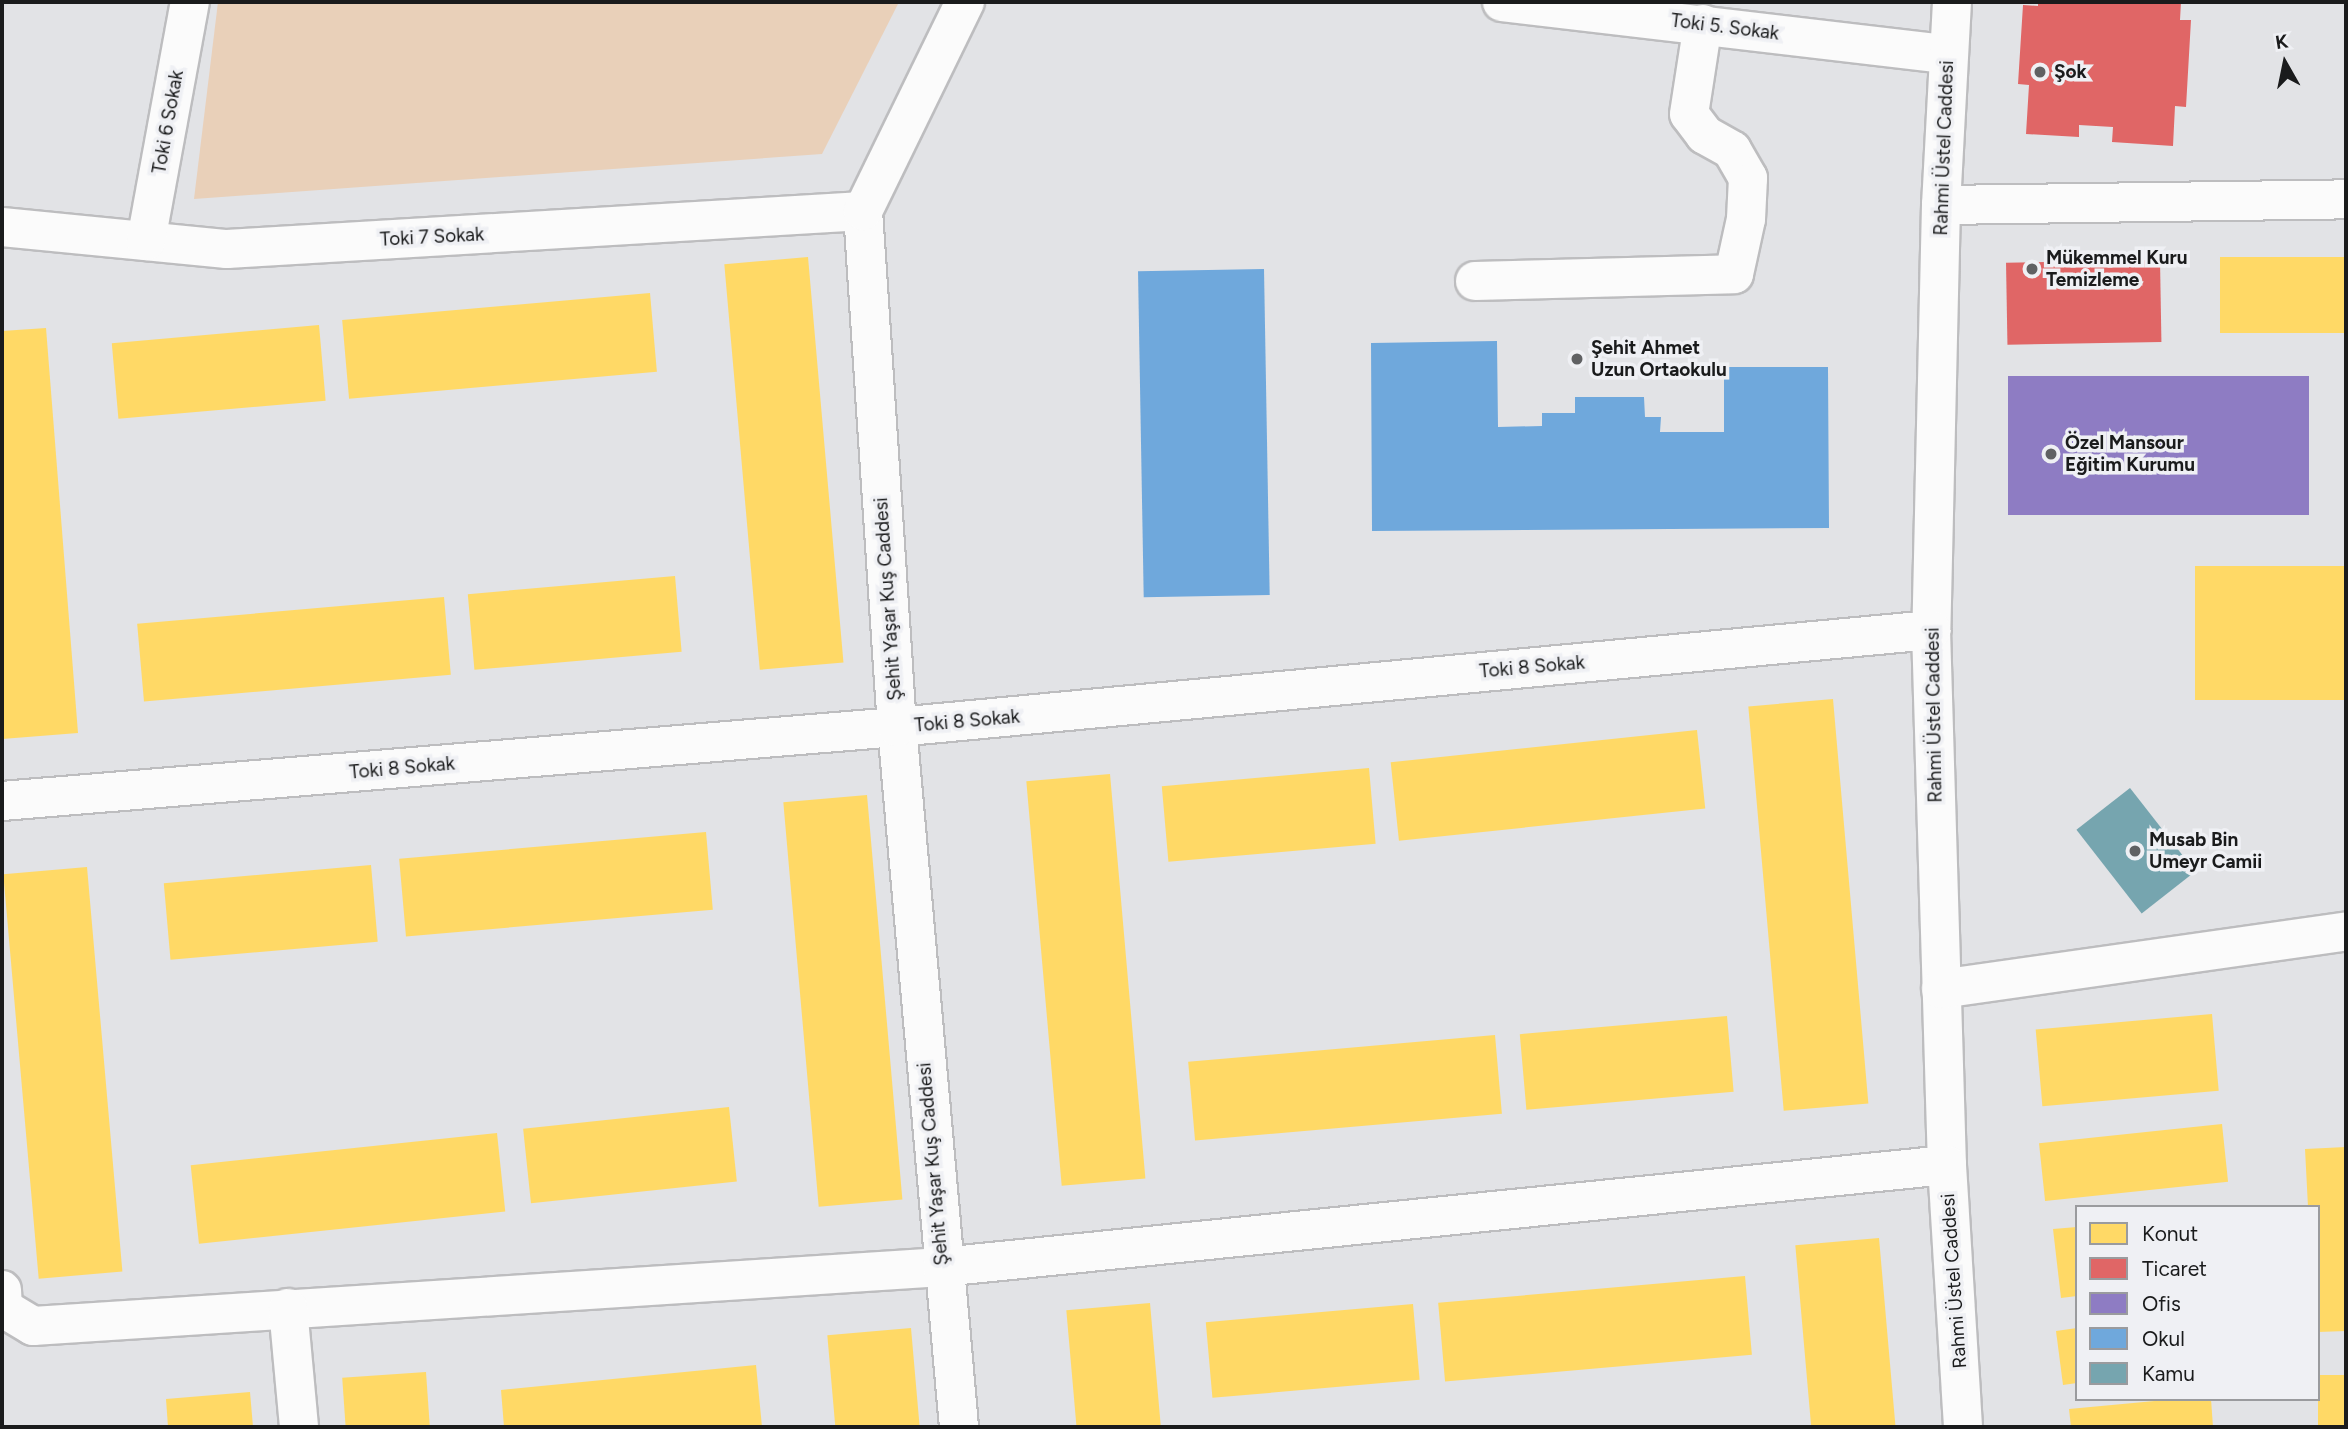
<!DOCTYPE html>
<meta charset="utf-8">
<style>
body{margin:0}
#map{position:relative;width:2348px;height:1429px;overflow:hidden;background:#e2e3e6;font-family:Figtree,sans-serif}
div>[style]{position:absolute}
.green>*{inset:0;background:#e9d0b9}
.homes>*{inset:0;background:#ffd966;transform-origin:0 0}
.shops>*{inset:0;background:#e06666;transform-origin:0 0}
.offices>*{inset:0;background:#8e7cc3;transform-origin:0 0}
.schools>*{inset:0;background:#6fa8dc;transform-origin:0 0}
.public>*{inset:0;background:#76a5af;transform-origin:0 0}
.roads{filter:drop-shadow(2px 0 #bdbdbf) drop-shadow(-2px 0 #bdbdbf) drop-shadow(0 2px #bdbdbf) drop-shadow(0 -2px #bdbdbf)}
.minor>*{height:38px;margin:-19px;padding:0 19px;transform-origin:19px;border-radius:19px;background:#fbfbfb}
.dots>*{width:19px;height:19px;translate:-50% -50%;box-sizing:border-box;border:4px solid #eff0f4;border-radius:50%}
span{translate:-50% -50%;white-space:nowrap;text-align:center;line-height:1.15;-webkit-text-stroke:7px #eff0f4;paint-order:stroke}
.street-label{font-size:19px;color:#1a1b1c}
.poi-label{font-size:19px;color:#1a1b1c;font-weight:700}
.left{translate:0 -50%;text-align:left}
.frame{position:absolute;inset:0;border:4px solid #1a1b1c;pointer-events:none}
.legend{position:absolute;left:2075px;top:1205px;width:245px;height:196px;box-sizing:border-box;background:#eff0f4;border:2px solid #9a9b9e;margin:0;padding:9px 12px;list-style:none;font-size:21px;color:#1a1b1c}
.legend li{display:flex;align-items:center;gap:14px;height:35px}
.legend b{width:35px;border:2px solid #9a9b9e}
.north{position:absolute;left:2250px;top:28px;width:70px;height:70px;-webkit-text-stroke:5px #eff0f4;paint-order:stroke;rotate:351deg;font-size:19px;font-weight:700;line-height:28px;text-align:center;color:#1a1b1c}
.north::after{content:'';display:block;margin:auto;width:24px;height:32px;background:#1a1b1c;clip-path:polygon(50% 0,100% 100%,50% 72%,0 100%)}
</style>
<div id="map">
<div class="green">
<div style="clip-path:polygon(218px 2px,899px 2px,822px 154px,194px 199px)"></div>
</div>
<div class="homes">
<div style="left:808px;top:257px;width:407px;height:84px;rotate:85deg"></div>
<div style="left:2220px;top:257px;width:126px;height:76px"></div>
<div style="left:650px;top:293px;width:79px;height:309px;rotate:85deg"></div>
<div style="left:319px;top:325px;width:76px;height:208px;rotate:85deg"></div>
<div style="clip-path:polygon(46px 328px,78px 733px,2px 739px,2px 331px)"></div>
<div style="left:2346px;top:566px;width:134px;height:151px;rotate:90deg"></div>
<div style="left:675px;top:576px;width:76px;height:208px;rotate:85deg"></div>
<div style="left:444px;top:597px;width:78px;height:308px;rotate:85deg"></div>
<div style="left:1833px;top:699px;width:406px;height:85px;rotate:85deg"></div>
<div style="left:1697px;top:730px;width:79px;height:308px;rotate:84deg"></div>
<div style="left:1369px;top:768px;width:76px;height:208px;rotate:85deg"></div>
<div style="left:1110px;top:774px;width:406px;height:84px;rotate:85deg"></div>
<div style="left:867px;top:795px;width:406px;height:84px;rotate:85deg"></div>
<div style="left:706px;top:832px;width:78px;height:308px;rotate:85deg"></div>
<div style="left:371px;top:865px;width:77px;height:208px;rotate:85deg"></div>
<div style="left:87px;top:867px;width:406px;height:84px;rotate:85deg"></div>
<div style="left:2212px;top:1014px;width:77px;height:177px;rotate:85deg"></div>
<div style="left:1727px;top:1016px;width:76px;height:208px;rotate:85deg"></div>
<div style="left:1495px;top:1035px;width:79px;height:308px;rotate:85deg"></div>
<div style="left:729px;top:1107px;width:75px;height:207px;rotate:84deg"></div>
<div style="left:2222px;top:1124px;width:58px;height:184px;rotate:84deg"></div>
<div style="left:497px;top:1133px;width:79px;height:308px;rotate:84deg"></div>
<div style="clip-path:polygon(2346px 1147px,2346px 1331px,2318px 1332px,2318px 1207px,2308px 1207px,2305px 1149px)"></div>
<div style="clip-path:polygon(2077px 1227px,2077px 1296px,2061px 1298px,2053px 1229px)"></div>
<div style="left:1879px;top:1238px;width:190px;height:84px;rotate:85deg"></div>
<div style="left:1745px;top:1276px;width:79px;height:308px;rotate:85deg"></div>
<div style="left:1150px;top:1303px;width:124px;height:84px;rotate:85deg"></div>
<div style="left:1413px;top:1304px;width:76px;height:208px;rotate:85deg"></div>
<div style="left:911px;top:1328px;width:99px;height:84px;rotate:85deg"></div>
<div style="clip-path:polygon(2077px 1328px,2077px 1383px,2063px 1385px,2056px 1331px)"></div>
<div style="clip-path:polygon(756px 1365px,762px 1427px,504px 1427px,501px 1390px)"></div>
<div style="left:426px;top:1372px;width:55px;height:84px;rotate:86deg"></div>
<div style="left:2346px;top:1375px;width:52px;height:28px;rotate:90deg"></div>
<div style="clip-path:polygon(250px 1392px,253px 1427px,168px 1427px,166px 1399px)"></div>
<div style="clip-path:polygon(2176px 1399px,2211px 1399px,2213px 1427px,2071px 1427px,2069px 1409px)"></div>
</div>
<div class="shops">
<div style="clip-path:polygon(2038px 2px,2181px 2px,2180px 20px,2191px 20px,2186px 107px,2175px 106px,2173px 146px,2112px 142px,2113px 127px,2079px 125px,2079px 137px,2026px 134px,2029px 85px,2018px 84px,2023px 5px,2038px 6px)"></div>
<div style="left:2160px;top:260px;width:82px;height:154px;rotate:89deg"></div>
</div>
<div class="offices">
<div style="left:2008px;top:376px;width:301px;height:139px"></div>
</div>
<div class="schools">
<div style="left:1264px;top:269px;width:326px;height:126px;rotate:89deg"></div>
<div style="clip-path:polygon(1497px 341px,1498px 427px,1542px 426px,1542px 413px,1575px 413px,1575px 397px,1644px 397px,1645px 417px,1661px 417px,1660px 432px,1724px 432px,1724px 367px,1828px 367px,1829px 528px,1372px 531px,1371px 343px)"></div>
</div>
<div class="public">
<div style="left:2130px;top:788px;width:106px;height:68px;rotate:52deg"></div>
</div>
<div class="roads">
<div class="minor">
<div style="left:1502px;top:2px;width:449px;rotate:6.7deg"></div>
<div style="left:1952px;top:2px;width:203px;rotate:93.1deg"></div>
<div style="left:1941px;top:205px;width:425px;rotate:91.3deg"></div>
<div style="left:1931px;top:630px;width:535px;rotate:88.29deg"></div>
<div style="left:1947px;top:1165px;width:262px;rotate:86.5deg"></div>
<div style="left:1941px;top:205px;width:405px;rotate:-0.8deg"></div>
<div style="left:2px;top:227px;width:226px;rotate:5.6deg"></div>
<div style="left:227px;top:249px;width:637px;rotate:-3.42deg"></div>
<div style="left:146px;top:241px;width:243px;rotate:-79.6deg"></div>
<div style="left:1475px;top:281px;width:259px;rotate:-1.5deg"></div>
<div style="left:1734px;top:274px;width:56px;rotate:-77.7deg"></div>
<div style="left:1746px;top:219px;width:41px;rotate:-87.2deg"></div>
<div style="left:1748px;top:178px;width:32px;rotate:-120deg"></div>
<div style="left:1732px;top:150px;width:31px;rotate:-151deg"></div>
<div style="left:1705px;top:135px;width:26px;rotate:-127deg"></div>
<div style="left:1689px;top:114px;width:91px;rotate:-81.2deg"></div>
<div style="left:2px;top:801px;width:898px;rotate:-4.73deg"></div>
<div style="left:897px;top:727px;width:1039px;rotate:-5.36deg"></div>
<div style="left:1941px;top:989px;width:409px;rotate:-8.1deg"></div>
<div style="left:2px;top:1290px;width:18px;rotate:87deg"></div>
<div style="left:3px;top:1308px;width:35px;rotate:31deg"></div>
<div style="left:33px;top:1326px;width:911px;rotate:-3.71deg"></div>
<div style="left:942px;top:1267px;width:1010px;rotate:-5.8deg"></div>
<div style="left:288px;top:1308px;width:120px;rotate:84.7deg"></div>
<div style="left:959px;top:1427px;width:703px;rotate:-95.06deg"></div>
<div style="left:897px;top:727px;width:517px;rotate:-93.77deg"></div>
<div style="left:863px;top:211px;width:233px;rotate:-64deg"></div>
</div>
</div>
<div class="dots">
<div style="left:2040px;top:72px;background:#606163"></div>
<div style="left:2032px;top:269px;background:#606163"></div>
<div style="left:1577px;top:359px;background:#606163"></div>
<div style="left:2051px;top:454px;background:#606163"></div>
<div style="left:2135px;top:851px;background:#606163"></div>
</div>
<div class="street-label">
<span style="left:1725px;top:27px;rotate:7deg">Toki 5. Sokak</span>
<span style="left:168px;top:122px;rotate:-80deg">Toki 6 Sokak</span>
<span style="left:1944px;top:148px;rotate:-88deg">Rahmi Üstel Caddesi</span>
<span style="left:432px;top:237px;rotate:-3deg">Toki 7 Sokak</span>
<span style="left:888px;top:599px;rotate:-94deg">Şehit Yaşar Kuş Caddesi</span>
<span style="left:1532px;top:667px;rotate:-5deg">Toki 8 Sokak</span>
<span style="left:1934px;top:715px;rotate:-91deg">Rahmi Üstel Caddesi</span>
<span style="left:967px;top:721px;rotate:-5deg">Toki 8 Sokak</span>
<span style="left:402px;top:768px;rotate:-5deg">Toki 8 Sokak</span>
<span style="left:933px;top:1164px;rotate:-95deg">Şehit Yaşar Kuş Caddesi</span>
<span style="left:1954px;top:1281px;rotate:-94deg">Rahmi Üstel Caddesi</span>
</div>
<div class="poi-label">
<span class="left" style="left:2054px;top:72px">Şok</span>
<span class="left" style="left:2046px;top:269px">Mükemmel Kuru<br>Temizleme</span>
<span class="left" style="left:1591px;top:359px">Şehit Ahmet<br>Uzun Ortaokulu</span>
<span class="left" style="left:2065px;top:454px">Özel Mansour<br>Eğitim Kurumu</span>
<span class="left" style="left:2149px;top:851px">Musab Bin<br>Umeyr Camii</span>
</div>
<div class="frame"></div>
<ul class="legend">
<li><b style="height:19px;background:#ffd966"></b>Konut</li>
<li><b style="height:19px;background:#e06666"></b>Ticaret</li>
<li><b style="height:19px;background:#8e7cc3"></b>Ofis</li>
<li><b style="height:19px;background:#6fa8dc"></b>Okul</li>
<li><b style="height:19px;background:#76a5af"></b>Kamu</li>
</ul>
<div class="north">K</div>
</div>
